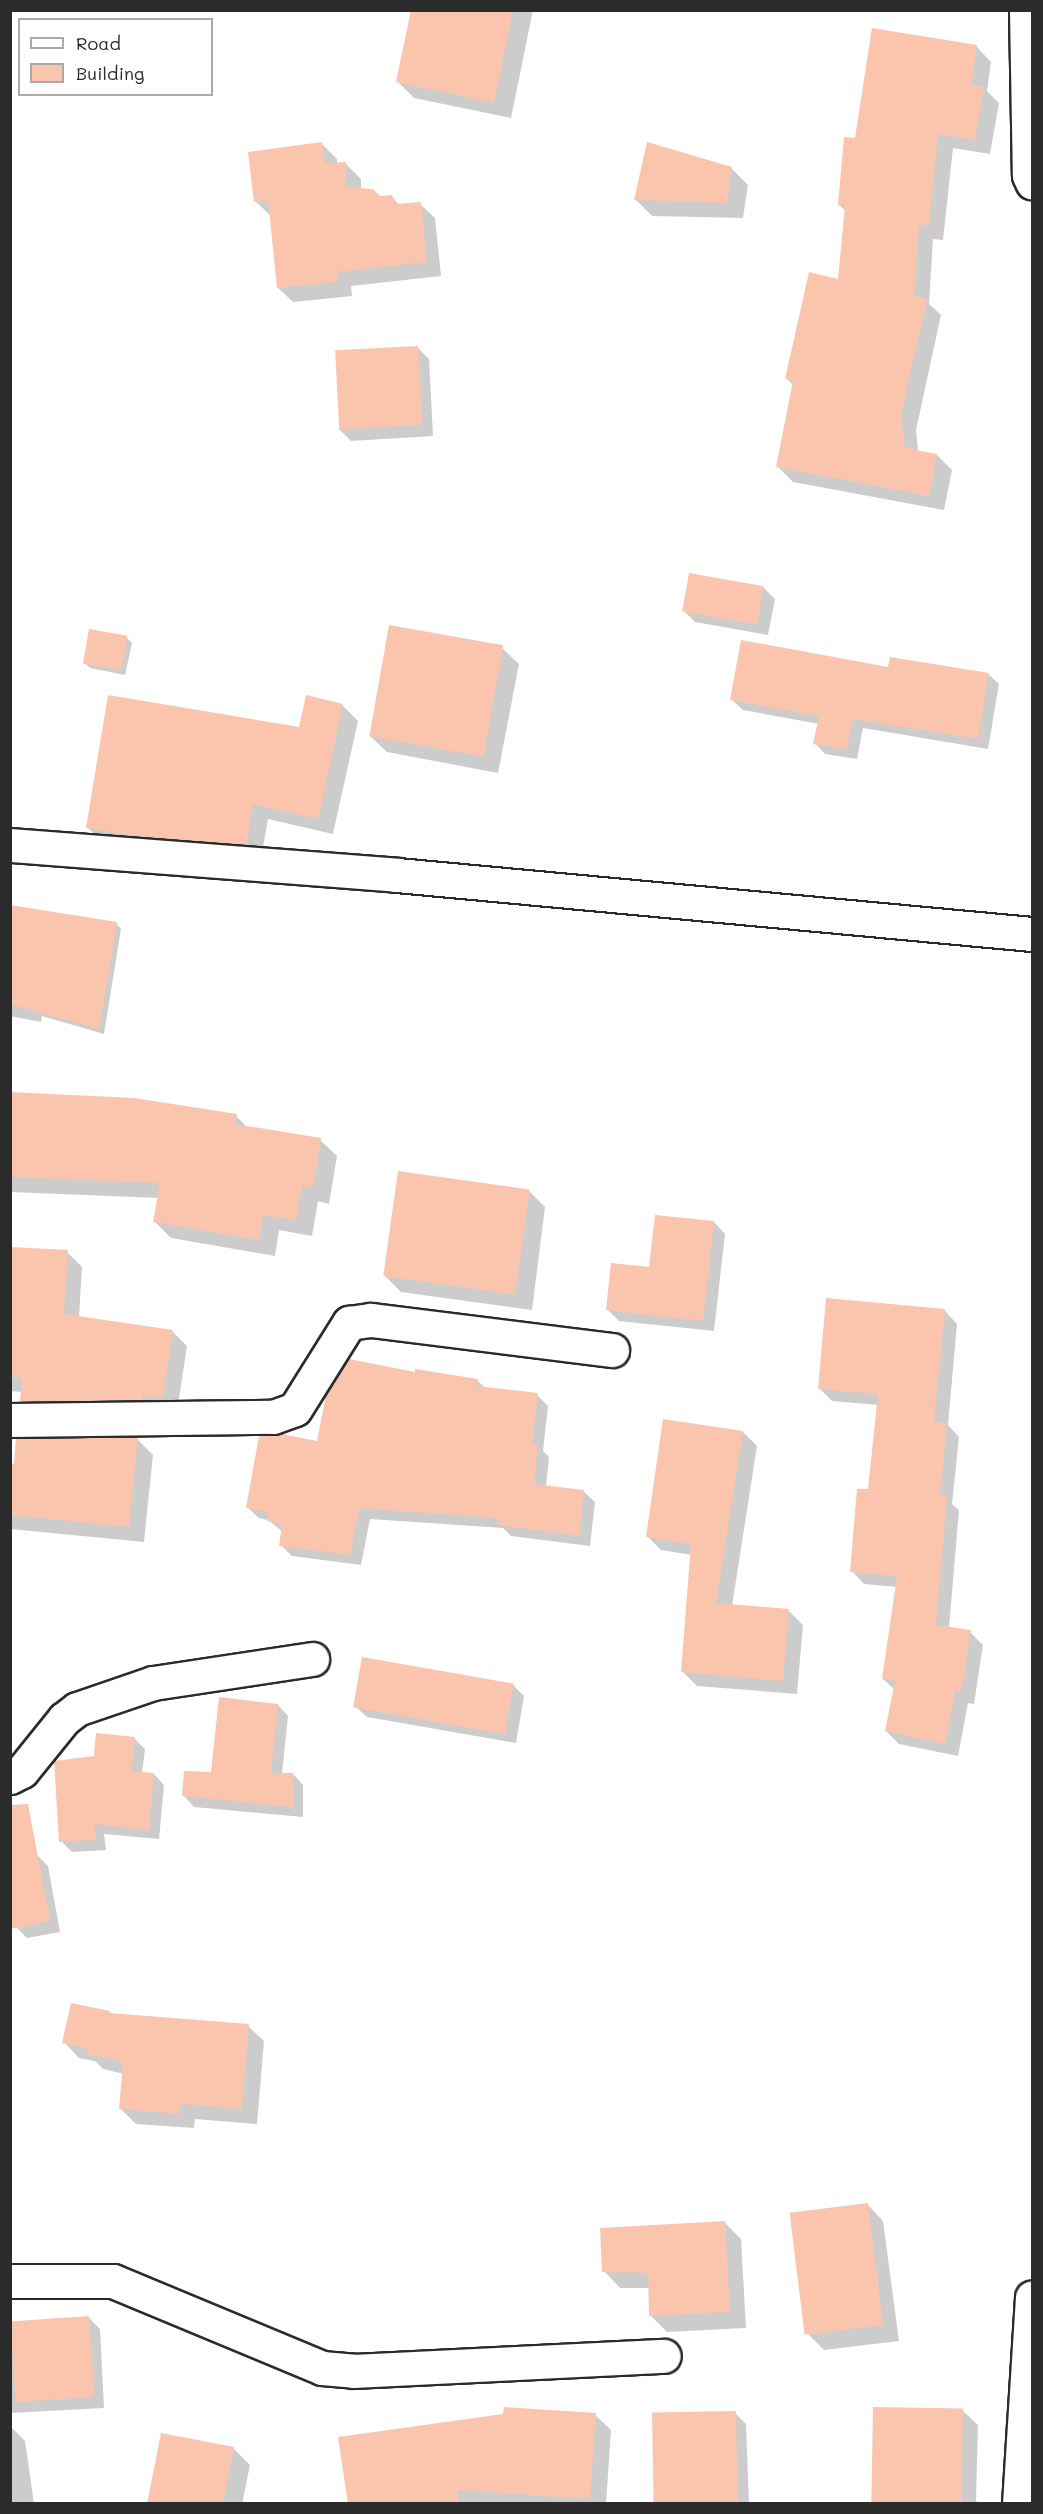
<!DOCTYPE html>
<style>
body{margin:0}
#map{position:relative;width:1043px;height:2514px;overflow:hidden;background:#fff;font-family:Mali,sans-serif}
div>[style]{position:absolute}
.shadow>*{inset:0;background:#0003}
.building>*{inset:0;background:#fbc5ad;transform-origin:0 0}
.roads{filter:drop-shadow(2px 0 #2b2b2b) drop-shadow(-2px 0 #2b2b2b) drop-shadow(0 2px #2b2b2b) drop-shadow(0 -2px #2b2b2b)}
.street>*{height:33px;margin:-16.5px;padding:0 16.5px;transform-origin:16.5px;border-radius:16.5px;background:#fff}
span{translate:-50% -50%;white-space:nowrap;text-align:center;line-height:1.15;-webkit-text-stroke:4.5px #fff;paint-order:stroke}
.frame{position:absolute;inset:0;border:12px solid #2b2b2b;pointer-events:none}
.legend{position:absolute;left:18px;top:18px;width:195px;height:78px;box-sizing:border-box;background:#fff;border:2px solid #aaa;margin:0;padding:8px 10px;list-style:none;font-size:18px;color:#2b2b2b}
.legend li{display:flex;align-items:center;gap:12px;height:30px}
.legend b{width:30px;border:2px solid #aaa}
</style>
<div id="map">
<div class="shadow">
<div style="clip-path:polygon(412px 10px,533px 10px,511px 118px,414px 98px,397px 81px)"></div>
<div style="clip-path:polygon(976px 46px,991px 62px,987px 91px,999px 103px,990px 154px,953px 148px,943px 240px,933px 239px,929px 304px,941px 315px,916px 430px,918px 452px,937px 455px,952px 470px,944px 510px,793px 482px,778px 467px,794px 386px,786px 378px,839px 280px,846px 211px,839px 205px,856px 140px)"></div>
<div style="clip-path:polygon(322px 144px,337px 159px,337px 164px,346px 164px,361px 179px,361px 190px,379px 197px,392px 197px,400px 206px,420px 204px,435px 218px,441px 276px,351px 286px,352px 296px,293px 302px,278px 288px,271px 216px,255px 201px)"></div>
<div style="clip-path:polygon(731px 168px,748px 185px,743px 218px,652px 216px,636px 200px)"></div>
<div style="clip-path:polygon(418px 348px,429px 359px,433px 436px,351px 441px,339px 429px)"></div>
<div style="clip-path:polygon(764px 588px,775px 599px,768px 635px,695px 622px,684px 611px)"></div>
<div style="clip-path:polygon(126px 637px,132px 643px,125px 675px,90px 668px,85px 663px)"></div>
<div style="clip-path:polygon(502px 648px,519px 664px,498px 773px,387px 752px,370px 736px)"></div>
<div style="clip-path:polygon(889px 669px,988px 674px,999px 684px,988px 749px,863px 728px,857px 759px,825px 754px,815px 743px,819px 724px,743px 710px,732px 700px)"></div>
<div style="clip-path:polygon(342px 705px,358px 721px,333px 834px,268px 819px,261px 859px,103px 843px,88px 828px,300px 729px)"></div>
<div style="clip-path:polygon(10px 912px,116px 923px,121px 929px,104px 1034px,42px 1016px,41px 1022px,10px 1016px)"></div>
<div style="clip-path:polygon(10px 1093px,236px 1116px,248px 1128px,320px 1140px,337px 1156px,329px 1204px,318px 1201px,312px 1236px,279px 1230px,275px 1256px,171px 1238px,155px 1222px,159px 1198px,10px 1192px)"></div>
<div style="clip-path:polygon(529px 1191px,545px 1207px,532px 1310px,401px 1292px,384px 1275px)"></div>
<div style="clip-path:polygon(714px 1222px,725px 1234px,714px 1331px,619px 1321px,608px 1310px,651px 1268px)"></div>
<div style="clip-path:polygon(10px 1248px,67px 1252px,82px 1267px,79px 1317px,172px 1331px,187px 1346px,177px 1412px,36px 1416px,21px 1401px,22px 1392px,10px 1391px)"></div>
<div style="clip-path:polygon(945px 1311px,957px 1324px,948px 1425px,959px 1437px,952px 1504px,959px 1510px,949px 1628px,970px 1632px,983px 1645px,974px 1704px,968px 1703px,958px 1756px,899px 1744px,886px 1731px,895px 1690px,883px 1679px,897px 1587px,864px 1584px,852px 1571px,869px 1491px,878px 1405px,832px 1401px,819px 1388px)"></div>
<div style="clip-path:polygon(416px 1374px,478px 1381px,486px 1389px,537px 1395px,548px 1406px,543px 1451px,549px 1457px,546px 1487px,583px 1491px,595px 1502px,590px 1546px,511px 1536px,503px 1528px,370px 1519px,361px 1565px,292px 1556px,281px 1545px,283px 1532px,268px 1520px,259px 1518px,247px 1507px,318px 1442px)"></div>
<div style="clip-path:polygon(743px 1432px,757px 1446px,732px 1606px,789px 1611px,803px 1625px,797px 1694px,697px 1686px,683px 1672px,692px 1555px,661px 1550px,647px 1536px)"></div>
<div style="clip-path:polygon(137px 1439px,153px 1455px,144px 1542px,10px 1529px,10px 1465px)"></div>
<div style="clip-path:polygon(513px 1685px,524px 1696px,516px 1743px,367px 1717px,355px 1706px)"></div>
<div style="clip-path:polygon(278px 1705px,288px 1716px,282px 1774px,293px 1774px,303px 1785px,303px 1817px,194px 1807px,184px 1796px,212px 1773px)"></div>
<div style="clip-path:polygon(134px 1738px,145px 1749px,142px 1773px,154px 1774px,164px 1785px,159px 1839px,104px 1834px,106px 1850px,72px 1852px,61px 1841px,95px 1758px)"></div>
<div style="clip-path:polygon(37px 1855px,48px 1866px,60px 1932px,27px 1938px,16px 1927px)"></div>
<div style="clip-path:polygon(109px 2012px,112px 2015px,248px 2026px,264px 2041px,257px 2124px,195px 2119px,194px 2128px,136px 2124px,121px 2109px,124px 2074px,103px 2069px,95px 2061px,79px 2058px,64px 2042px)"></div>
<div style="clip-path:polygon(867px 2204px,883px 2221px,899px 2341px,824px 2350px,808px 2334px)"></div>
<div style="clip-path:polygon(725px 2223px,741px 2239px,746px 2328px,667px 2332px,651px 2316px,650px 2288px,620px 2288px,604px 2271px)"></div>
<div style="clip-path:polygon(89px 2318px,100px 2329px,104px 2408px,10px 2413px,10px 2323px)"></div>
<div style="clip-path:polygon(962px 2410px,978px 2425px,976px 2501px,983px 2504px,872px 2504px)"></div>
<div style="clip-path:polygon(735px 2413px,746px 2424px,749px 2504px,657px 2504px)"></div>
<div style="clip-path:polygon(595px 2415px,611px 2430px,606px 2504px,349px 2504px)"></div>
<div style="clip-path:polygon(10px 2426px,25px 2441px,34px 2504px,10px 2504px)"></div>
<div style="clip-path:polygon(233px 2448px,250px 2465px,242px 2504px,149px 2504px)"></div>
</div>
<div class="building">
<div style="clip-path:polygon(411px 10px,513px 10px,494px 103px,396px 82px)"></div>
<div style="clip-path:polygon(872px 28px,977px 45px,971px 85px,984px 87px,975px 140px,938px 134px,929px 226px,919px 224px,914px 296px,927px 299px,901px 414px,905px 448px,937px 454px,929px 496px,776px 467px,793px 381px,785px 379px,809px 272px,838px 279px,845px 205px,838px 205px,844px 137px,855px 138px)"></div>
<div style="clip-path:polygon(322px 142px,325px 163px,346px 162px,346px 187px,373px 189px,380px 196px,392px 195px,396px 204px,421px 202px,427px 262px,337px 272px,338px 282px,277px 288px,268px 200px,254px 202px,248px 152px)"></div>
<div style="clip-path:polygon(647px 142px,732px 167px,727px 203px,634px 200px)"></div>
<div style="left:418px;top:346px;width:79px;height:83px;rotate:87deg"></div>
<div style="left:689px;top:573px;width:76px;height:39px;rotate:10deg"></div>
<div style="left:389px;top:625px;width:116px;height:113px;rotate:10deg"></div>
<div style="left:89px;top:629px;width:39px;height:35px;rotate:10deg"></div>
<div style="clip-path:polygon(741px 640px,888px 667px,890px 657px,989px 673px,978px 739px,853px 719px,847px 749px,813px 744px,819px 716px,730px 700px)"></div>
<div style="clip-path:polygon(108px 695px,299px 727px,306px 695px,343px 704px,318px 819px,253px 804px,246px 845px,127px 835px,86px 828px)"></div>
<div style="clip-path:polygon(10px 905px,117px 922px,99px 1029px,10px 1004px)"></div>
<div style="clip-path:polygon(10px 1092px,134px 1098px,237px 1114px,235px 1124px,321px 1138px,313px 1188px,302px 1186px,296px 1220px,263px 1215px,259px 1240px,153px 1222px,160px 1183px,10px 1177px)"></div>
<div style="left:398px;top:1171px;width:133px;height:106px;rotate:8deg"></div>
<div style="clip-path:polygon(655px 1215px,714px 1221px,703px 1321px,606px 1310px,611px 1263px,649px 1267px)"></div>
<div style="clip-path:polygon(10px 1247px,68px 1250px,64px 1314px,173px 1330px,163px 1398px,142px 1395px,142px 1400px,20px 1401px,22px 1378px,10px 1378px)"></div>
<div style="clip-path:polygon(826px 1298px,945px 1309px,934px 1422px,947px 1423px,940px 1495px,947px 1496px,936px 1625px,971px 1630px,961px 1692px,955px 1691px,945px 1744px,885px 1731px,895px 1681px,882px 1679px,897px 1576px,850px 1572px,857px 1489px,868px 1489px,878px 1394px,818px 1389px)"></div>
<div style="clip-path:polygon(349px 1359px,415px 1372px,415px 1369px,478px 1379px,477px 1386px,538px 1393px,532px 1444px,538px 1444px,534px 1484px,584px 1490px,579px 1536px,498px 1525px,499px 1518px,359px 1508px,350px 1555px,279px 1546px,282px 1524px,267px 1521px,268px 1512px,246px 1508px,259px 1436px,282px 1434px,317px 1441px,326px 1395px)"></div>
<div style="clip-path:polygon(663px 1419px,743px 1431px,716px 1603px,789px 1609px,783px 1681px,681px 1672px,691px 1544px,646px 1537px)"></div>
<div style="clip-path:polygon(138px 1437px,129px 1527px,10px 1515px,10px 1464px,14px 1464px,16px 1439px)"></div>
<div style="left:362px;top:1657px;width:154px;height:51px;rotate:10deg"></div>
<div style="clip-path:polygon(219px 1697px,278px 1704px,271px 1773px,293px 1773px,293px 1807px,182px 1796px,184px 1771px,211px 1772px)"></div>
<div style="clip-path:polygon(96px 1733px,135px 1737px,131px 1771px,154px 1773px,149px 1830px,94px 1824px,96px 1840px,59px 1842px,54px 1761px,94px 1756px)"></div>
<div style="clip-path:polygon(28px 1804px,50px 1921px,10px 1929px,10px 1805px)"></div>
<div style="clip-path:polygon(71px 2003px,110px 2011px,109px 2013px,249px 2024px,242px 2109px,180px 2104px,179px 2114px,119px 2109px,123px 2062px,86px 2054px,88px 2048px,62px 2043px)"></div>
<div style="left:868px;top:2203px;width:123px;height:79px;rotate:83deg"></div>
<div style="clip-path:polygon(725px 2221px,730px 2312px,649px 2316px,648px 2273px,602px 2272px,600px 2228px)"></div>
<div style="left:89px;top:2316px;width:81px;height:79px;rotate:86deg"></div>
<div style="clip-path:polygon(504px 2407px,596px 2413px,590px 2499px,457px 2490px,459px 2504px,348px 2504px,338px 2437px,503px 2414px)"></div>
<div style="left:873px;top:2407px;width:90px;height:97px;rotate:1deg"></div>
<div style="left:736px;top:2411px;width:93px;height:84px;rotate:89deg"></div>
<div style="clip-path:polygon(161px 2433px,234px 2447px,223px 2504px,147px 2504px)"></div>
</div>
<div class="roads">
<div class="street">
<div style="left:1026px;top:10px;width:165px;rotate:89deg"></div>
<div style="left:1029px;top:175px;width:8px;rotate:67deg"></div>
<div style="left:10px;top:845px;width:388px;rotate:4.4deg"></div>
<div style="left:397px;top:875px;width:638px;rotate:5.31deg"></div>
<div style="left:10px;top:1420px;width:263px;rotate:-0.7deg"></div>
<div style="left:273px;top:1417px;width:23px;rotate:-20deg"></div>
<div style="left:295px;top:1409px;width:102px;rotate:-57.9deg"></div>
<div style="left:349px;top:1323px;width:22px;rotate:-8deg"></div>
<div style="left:371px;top:1320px;width:243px;rotate:7.1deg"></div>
<div style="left:10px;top:1777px;width:13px;rotate:-27deg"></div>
<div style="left:22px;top:1771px;width:67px;rotate:-51.1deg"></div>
<div style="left:64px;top:1719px;width:16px;rotate:-38deg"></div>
<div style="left:77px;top:1709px;width:80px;rotate:-18.9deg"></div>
<div style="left:153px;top:1683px;width:161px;rotate:-8.6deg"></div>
<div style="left:10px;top:2281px;width:103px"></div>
<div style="left:113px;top:2281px;width:226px;rotate:22.6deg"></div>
<div style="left:322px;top:2368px;width:32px;rotate:5deg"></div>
<div style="left:354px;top:2371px;width:310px;rotate:-2.8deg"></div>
<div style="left:1019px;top:2504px;width:207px;rotate:-86.4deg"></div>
</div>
</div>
<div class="frame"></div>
<ul class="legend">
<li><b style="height:8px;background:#fff"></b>Road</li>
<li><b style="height:16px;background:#fbc5ad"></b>Building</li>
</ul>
</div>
